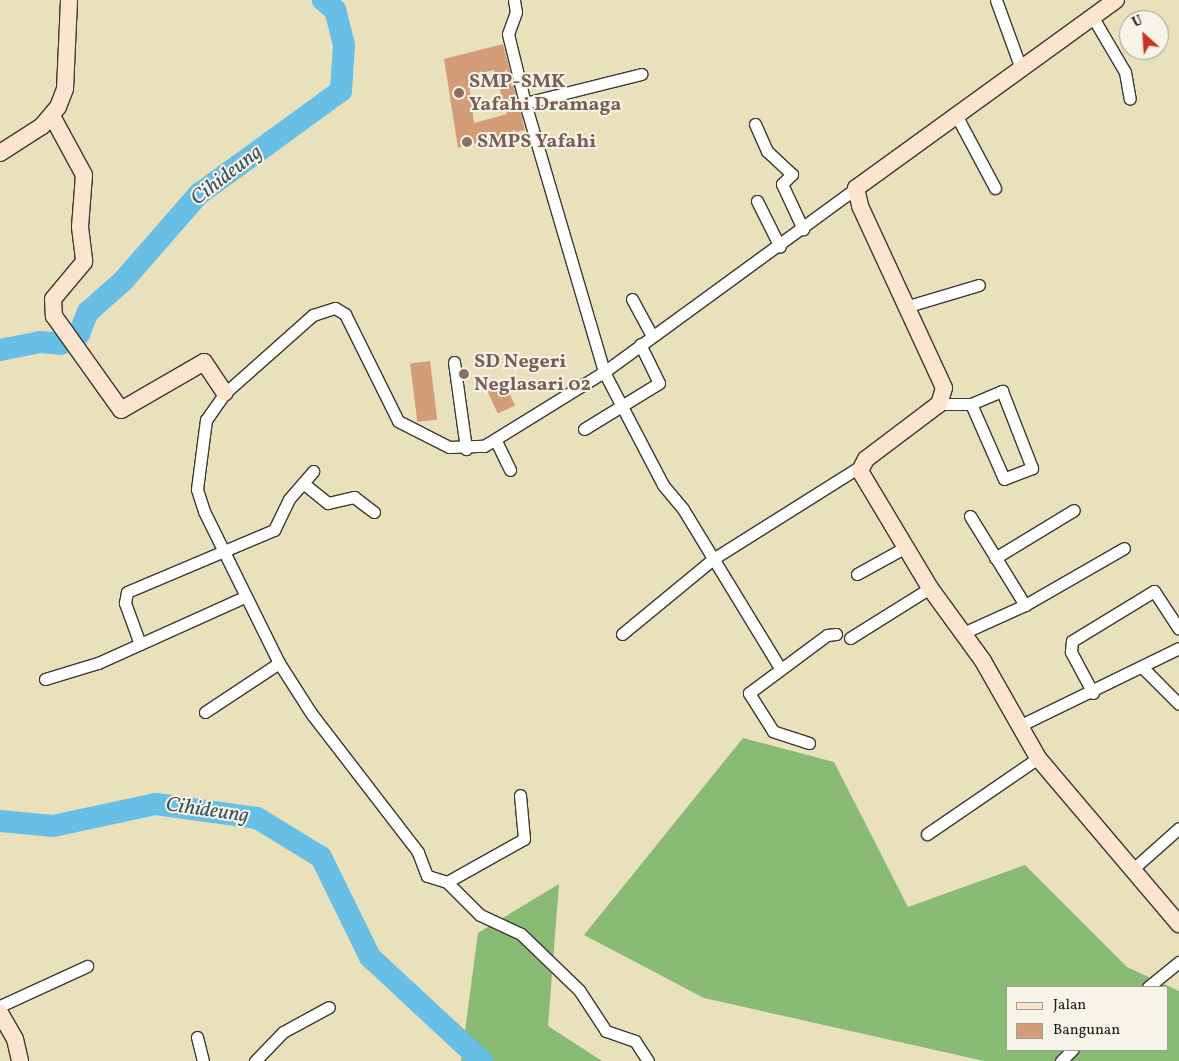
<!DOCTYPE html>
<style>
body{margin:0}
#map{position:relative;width:1179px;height:1061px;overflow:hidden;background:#e9e0bc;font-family:Vollkorn,serif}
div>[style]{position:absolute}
.forest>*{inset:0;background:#89bb74}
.river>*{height:22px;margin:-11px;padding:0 11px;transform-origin:11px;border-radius:11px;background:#68bfe5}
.building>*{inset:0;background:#d49c77;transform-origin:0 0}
.roads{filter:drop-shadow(1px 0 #3b3934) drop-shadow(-1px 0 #3b3934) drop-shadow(0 1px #3b3934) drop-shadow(0 -1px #3b3934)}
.street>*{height:11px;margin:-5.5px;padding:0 5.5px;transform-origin:5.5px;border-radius:5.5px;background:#fff}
.secondary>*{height:16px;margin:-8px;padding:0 8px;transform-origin:8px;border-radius:8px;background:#fbe5cf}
.dots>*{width:14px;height:14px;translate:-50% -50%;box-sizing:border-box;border:2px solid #f7f3e8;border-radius:50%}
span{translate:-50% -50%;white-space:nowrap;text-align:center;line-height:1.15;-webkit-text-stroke:4px #f7f3e8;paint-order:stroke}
.education-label{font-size:20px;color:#785e54;font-weight:700}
.left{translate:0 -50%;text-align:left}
.water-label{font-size:21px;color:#375562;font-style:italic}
.legend{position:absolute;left:1006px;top:986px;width:162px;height:65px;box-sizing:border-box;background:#f7f3e8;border:1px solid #9f9d96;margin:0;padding:6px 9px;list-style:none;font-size:15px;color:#1c1c1c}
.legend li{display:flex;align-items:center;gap:10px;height:25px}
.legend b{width:25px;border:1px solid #9f9d96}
.north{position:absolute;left:1119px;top:10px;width:50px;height:50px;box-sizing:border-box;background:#f7f3e8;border:1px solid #9f9d96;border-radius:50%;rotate:334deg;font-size:14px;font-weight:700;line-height:20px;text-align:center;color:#1c1c1c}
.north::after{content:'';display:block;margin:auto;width:18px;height:22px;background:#c8321e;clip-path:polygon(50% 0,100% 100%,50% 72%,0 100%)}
</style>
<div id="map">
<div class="forest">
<div style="clip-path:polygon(evenodd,743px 738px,834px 762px,908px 907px,1025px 865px,1127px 967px,1179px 991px,1179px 1061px,984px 1061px,704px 998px,584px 935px,743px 738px,1008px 987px,1168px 987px,1168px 1050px,1008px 1050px,1008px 987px)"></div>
<div style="clip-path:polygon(559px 884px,548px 1026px,602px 1061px,461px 1061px,478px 933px)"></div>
</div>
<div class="river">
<div style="left:0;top:350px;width:41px;rotate:-11.3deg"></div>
<div style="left:40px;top:342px;width:21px;rotate:5deg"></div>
<div style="left:61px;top:344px;width:21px;rotate:-29deg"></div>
<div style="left:79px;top:334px;width:24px;rotate:-68deg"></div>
<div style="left:88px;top:312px;width:47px;rotate:-41.5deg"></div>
<div style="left:123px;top:281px;width:116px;rotate:-48.9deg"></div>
<div style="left:199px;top:194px;width:175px;rotate:-36deg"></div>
<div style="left:341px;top:91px;width:46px;rotate:-86.3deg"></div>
<div style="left:344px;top:45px;width:36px;rotate:-104deg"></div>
<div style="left:335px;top:10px;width:16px;rotate:-140deg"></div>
<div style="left:0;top:821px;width:53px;rotate:5.4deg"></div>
<div style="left:53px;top:826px;width:105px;rotate:-12.1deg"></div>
<div style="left:156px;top:804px;width:102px;rotate:7.9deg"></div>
<div style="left:257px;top:818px;width:75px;rotate:31.4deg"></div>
<div style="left:321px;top:857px;width:111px;rotate:63.9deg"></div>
<div style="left:370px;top:957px;width:153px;rotate:42.9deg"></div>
</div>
<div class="building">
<div style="clip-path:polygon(evenodd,503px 44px,525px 130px,458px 148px,444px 59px,503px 44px,494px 70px,507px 114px,474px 123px,468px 76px,494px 70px)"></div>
<div style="left:430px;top:361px;width:59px;height:20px;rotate:83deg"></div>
<div style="left:504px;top:382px;width:26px;height:19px;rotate:65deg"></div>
</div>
<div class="roads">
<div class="street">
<div style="left:514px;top:0;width:12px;rotate:81deg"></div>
<div style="left:516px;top:12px;width:23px;rotate:110deg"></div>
<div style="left:508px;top:34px;width:71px;rotate:76.2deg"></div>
<div style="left:525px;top:103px;width:280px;rotate:73.6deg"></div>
<div style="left:604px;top:372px;width:127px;rotate:62.4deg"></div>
<div style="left:663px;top:485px;width:31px;rotate:50deg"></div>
<div style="left:683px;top:509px;width:186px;rotate:58.6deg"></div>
<div style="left:996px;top:0;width:70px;rotate:70deg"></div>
<div style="left:1092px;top:16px;width:65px;rotate:59.5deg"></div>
<div style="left:1125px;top:72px;width:27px;rotate:80deg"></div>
<div style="left:525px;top:103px;width:120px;rotate:-14deg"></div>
<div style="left:955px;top:113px;width:85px;rotate:61.9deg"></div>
<div style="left:755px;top:124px;width:30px;rotate:66deg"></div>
<div style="left:767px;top:151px;width:34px;rotate:43deg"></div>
<div style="left:792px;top:174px;width:14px;rotate:135deg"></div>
<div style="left:782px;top:184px;width:50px;rotate:65deg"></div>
<div style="left:757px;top:201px;width:51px;rotate:63.4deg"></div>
<div style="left:632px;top:299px;width:42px;rotate:61.6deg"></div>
<div style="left:905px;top:307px;width:77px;rotate:-16.6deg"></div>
<div style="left:454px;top:362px;width:88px;rotate:82.1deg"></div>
<div style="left:939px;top:404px;width:32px"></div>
<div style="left:971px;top:404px;width:34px;rotate:-23deg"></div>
<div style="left:1002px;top:391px;width:83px;rotate:68.7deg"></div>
<div style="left:1032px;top:468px;width:30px;rotate:159deg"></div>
<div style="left:1004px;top:479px;width:82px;rotate:-113.7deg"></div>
<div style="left:584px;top:429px;width:88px;rotate:-31.5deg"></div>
<div style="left:659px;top:383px;width:43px;rotate:-116deg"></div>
<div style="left:496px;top:441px;width:32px;rotate:64deg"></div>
<div style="left:303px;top:483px;width:32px;rotate:39deg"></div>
<div style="left:328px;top:503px;width:27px;rotate:-13deg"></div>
<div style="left:354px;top:497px;width:25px;rotate:37deg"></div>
<div style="left:970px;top:516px;width:105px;rotate:58.3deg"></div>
<div style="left:995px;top:558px;width:92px;rotate:-31.3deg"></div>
<div style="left:857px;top:574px;width:54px;rotate:-29deg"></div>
<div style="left:963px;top:633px;width:68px;rotate:-24.3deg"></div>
<div style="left:1025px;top:605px;width:114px;rotate:-29.9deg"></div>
<div style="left:622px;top:634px;width:118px;rotate:-39.5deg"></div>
<div style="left:713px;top:559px;width:176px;rotate:-32.2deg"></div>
<div style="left:850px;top:638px;width:94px;rotate:-32deg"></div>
<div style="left:140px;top:644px;width:44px;rotate:-110.1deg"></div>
<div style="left:125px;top:603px;width:11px;rotate:-80deg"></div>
<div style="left:127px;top:592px;width:160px;rotate:-22.9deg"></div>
<div style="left:274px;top:530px;width:34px;rotate:-64deg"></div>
<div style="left:289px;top:499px;width:37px;rotate:-49deg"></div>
<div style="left:1142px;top:667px;width:52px;rotate:45deg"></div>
<div style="left:45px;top:679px;width:55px;rotate:-16.8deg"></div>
<div style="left:98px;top:663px;width:160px;rotate:-24.3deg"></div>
<div style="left:1093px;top:693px;width:47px;rotate:-118.2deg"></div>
<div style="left:1071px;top:652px;width:11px;rotate:-85deg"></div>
<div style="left:1072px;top:641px;width:96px;rotate:-31.4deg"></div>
<div style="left:1154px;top:591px;width:45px;rotate:56.7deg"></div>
<div style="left:205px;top:712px;width:89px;rotate:-33.5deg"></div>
<div style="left:1019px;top:726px;width:178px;rotate:-26deg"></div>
<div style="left:809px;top:743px;width:38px;rotate:-162deg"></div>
<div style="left:773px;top:731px;width:45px;rotate:-122.3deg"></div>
<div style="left:749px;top:693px;width:97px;rotate:-36.6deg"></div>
<div style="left:827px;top:635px;width:9px;rotate:-6deg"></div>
<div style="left:927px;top:834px;width:135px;rotate:-34.4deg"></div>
<div style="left:1134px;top:868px;width:60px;rotate:-41.6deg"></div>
<div style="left:447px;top:882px;width:88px;rotate:-29.2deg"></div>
<div style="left:524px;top:839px;width:44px;rotate:-95.2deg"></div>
<div style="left:1148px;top:987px;width:40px;rotate:-39deg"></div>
<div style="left:0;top:1006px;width:96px;rotate:-24.7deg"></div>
<div style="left:197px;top:1037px;width:25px;rotate:76deg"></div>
<div style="left:255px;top:1061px;width:40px;rotate:-46deg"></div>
<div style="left:283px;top:1032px;width:52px;rotate:-28.5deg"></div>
<div style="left:648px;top:1061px;width:24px;rotate:-123deg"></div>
<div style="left:635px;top:1041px;width:31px;rotate:-161deg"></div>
<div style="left:606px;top:1031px;width:49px;rotate:-123.4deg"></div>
<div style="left:579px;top:990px;width:81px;rotate:-136deg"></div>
<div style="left:521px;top:934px;width:45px;rotate:-155.1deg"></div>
<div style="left:480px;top:915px;width:47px;rotate:-135deg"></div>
<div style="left:447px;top:882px;width:21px;rotate:-163deg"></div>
<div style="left:427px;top:876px;width:26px;rotate:-111deg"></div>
<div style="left:418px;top:852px;width:175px;rotate:-127.6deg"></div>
<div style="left:311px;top:713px;width:59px;rotate:-122.6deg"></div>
<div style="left:279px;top:663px;width:169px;rotate:-116.3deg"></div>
<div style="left:204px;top:511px;width:23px;rotate:-108deg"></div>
<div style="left:197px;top:489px;width:70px;rotate:-82.6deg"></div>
<div style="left:206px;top:420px;width:33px;rotate:-55deg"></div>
<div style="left:225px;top:393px;width:118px;rotate:-41.6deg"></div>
<div style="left:313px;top:315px;width:23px;rotate:-18deg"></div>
<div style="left:335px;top:308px;width:12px;rotate:31deg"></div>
<div style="left:345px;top:314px;width:119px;rotate:63.6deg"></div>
<div style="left:398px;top:421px;width:57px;rotate:27deg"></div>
<div style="left:449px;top:447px;width:35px;rotate:-2deg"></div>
<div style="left:484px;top:446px;width:141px;rotate:-31.7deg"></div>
<div style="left:604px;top:372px;width:312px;rotate:-36.1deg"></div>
<div style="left:1061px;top:1061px;width:16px;rotate:-45deg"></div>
</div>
<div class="secondary">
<div style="left:1116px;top:0;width:321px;rotate:144.1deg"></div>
<div style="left:856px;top:188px;width:18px;rotate:77deg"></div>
<div style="left:860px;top:206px;width:200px;rotate:65.2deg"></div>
<div style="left:944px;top:388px;width:17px;rotate:107deg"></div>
<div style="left:939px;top:404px;width:91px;rotate:143deg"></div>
<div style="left:866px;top:459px;width:13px;rotate:117deg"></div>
<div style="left:860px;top:471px;width:136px;rotate:59.1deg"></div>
<div style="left:930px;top:588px;width:90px;rotate:54deg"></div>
<div style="left:983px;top:661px;width:112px;rotate:60.4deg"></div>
<div style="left:1038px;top:758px;width:218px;rotate:49.7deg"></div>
<div style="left:52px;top:116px;width:67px;rotate:61.5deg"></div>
<div style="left:84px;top:175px;width:52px;rotate:94.4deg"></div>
<div style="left:80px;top:227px;width:35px;rotate:83deg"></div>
<div style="left:84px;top:262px;width:48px;rotate:130deg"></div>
<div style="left:53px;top:299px;width:17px;rotate:87deg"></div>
<div style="left:54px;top:316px;width:115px;rotate:54.5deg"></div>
<div style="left:121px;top:410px;width:96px;rotate:-30deg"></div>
<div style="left:204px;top:362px;width:37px;rotate:56deg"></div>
<div style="left:0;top:153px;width:50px;rotate:-32.7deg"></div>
<div style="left:42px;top:126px;width:25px;rotate:-50deg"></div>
<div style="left:58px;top:107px;width:19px;rotate:-69deg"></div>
<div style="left:65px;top:89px;width:89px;rotate:-87.4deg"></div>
<div style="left:0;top:1013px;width:30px;rotate:60deg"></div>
<div style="left:15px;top:1039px;width:23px;rotate:77deg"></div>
</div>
</div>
<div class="dots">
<div style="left:459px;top:93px;background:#8d6e63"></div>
<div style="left:467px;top:142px;background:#8d6e63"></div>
<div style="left:464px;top:374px;background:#8d6e63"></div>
</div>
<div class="education-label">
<span class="left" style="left:469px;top:94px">SMP-SMK<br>Yafahi Dramaga</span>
<span class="left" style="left:477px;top:142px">SMPS Yafahi</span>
<span class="left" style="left:474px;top:374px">SD Negeri<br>Neglasari 02</span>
</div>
<div class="water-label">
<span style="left:227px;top:176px;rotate:-38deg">Cihideung</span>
<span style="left:207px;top:811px;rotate:8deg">Cihideung</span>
</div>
<ul class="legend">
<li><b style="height:6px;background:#fbe5cf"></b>Jalan</li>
<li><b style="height:14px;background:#d49c77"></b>Bangunan</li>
</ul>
<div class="north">U</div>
</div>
